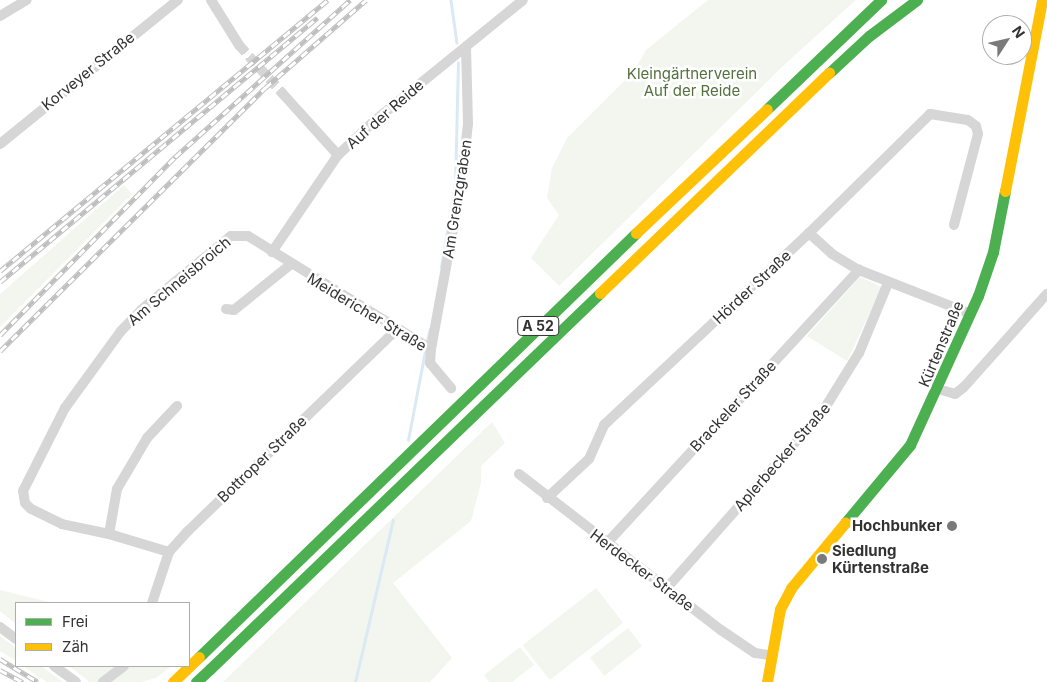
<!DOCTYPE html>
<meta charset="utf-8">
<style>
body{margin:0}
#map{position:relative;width:1047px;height:682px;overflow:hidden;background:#fff;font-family:Inter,sans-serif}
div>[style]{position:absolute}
.green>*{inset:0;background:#f2f6ee;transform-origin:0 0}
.stream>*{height:2.5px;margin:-1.25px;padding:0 1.25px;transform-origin:1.25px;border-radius:1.25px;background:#dbe9f4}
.street-tunnel>*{height:10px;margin-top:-5px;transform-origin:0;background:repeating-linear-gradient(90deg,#d6d6d6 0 10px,transparent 0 15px)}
.street>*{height:10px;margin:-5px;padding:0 5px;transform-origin:5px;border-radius:5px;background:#d6d6d6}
.fast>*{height:11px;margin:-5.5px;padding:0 5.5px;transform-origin:5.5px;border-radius:5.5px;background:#4caf50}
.slow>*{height:11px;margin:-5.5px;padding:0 5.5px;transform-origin:5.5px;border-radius:5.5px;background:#ffc107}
.rail>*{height:4.5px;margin-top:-2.25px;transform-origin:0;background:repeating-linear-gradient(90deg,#fff 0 8px,#bebebe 0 16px);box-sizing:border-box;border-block:1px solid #bebebe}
.dots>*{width:14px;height:14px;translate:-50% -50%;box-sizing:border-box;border:2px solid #fff;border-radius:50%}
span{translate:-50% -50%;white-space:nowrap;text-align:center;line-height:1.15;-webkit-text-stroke:5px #fff;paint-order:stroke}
.shield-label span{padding:1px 4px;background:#fff;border:1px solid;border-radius:4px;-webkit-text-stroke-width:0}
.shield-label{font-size:14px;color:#323232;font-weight:700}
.street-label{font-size:15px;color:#323232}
.park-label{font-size:15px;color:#52713c}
.poi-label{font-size:15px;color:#323232;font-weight:700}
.right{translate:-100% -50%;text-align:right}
.left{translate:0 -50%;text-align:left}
.legend{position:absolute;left:15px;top:602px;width:175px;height:65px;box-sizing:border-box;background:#fff;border:1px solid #adadad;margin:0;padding:6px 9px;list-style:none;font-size:15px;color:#323232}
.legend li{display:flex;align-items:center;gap:10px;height:25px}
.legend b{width:25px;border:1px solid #adadad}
.north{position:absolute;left:982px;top:15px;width:50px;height:50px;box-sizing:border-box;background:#fff;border:1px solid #adadad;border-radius:50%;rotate:55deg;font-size:14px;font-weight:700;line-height:20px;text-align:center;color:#323232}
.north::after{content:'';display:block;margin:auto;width:18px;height:22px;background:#7a7a7a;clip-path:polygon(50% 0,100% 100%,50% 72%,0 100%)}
</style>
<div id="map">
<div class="green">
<div style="clip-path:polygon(708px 0,856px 0,785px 64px,559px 286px,531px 258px,559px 215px,547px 198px,552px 168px,567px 138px,634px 71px,646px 50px)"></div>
<div style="clip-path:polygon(124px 185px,132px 194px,0 327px,0 294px)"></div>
<div style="clip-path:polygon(860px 277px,882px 287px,847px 361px,807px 336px)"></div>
<div style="clip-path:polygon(492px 422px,505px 443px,481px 466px,481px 483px,471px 521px,393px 583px,452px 658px,430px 682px,223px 682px)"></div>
<div style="left:596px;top:588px;width:44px;height:93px;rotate:52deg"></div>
<div style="clip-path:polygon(0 590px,53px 603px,16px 603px,16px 624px,0 611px)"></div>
<div style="left:628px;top:628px;width:23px;height:48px;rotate:52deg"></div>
<div style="clip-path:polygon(0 636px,16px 648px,16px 661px,0 651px)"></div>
<div style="clip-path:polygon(520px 647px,534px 665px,512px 682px,489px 682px,484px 675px)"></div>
<div style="clip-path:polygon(23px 666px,41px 666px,63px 682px,47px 682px)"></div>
<div style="clip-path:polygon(69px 666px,171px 666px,156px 678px,142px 682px,90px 682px)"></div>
</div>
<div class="stream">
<div style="left:451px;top:0;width:43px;rotate:82.1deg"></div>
<div style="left:441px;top:267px;width:84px;rotate:-80.4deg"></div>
<div style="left:455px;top:184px;width:121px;rotate:-88.6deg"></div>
<div style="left:427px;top:340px;width:11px;rotate:-75deg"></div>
<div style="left:408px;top:440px;width:91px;rotate:-79.2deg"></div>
<div style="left:355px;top:682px;width:166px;rotate:-76.8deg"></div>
</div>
<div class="street-tunnel">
<div style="left:239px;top:45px;width:66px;rotate:48.1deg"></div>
</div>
<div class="street">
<div style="left:211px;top:0;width:53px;rotate:58.1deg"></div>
<div style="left:0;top:16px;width:31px;rotate:-31deg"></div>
<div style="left:283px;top:94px;width:82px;rotate:48deg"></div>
<div style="left:0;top:144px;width:229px;rotate:-39deg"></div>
<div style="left:809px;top:233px;width:31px;rotate:42deg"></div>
<div style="left:832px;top:254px;width:31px;rotate:31deg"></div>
<div style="left:859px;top:270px;width:120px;rotate:21.4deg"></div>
<div style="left:272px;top:252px;width:117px;rotate:-55.8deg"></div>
<div style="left:338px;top:155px;width:48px;rotate:-43.3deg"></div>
<div style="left:373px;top:122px;width:193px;rotate:-39.1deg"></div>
<div style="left:226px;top:309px;width:8px;rotate:7deg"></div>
<div style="left:234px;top:310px;width:72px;rotate:-38.8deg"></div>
<div style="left:431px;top:349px;width:166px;rotate:-79.6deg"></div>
<div style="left:461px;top:186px;width:62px;rotate:-83.6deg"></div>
<div style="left:468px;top:124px;width:77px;rotate:-91.5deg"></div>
<div style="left:938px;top:389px;width:18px;rotate:16deg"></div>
<div style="left:955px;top:394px;width:11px;rotate:-38deg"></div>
<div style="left:964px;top:387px;width:125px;rotate:-48.3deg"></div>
<div style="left:519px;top:474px;width:255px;rotate:37.7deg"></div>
<div style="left:721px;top:630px;width:41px;rotate:34.1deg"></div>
<div style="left:755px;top:653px;width:15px;rotate:8deg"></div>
<div style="left:547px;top:498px;width:57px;rotate:-42.9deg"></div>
<div style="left:589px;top:459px;width:37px;rotate:-66deg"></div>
<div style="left:604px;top:425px;width:281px;rotate:-43.1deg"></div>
<div style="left:809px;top:233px;width:170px;rotate:-44.5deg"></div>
<div style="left:930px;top:114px;width:38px;rotate:9deg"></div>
<div style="left:968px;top:120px;width:10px;rotate:37deg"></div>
<div style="left:976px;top:126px;width:8px;rotate:76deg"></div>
<div style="left:978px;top:134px;width:94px;rotate:104.8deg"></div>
<div style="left:109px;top:534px;width:46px;rotate:-79.9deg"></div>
<div style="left:117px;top:489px;width:59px;rotate:-59.5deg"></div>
<div style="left:147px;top:438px;width:44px;rotate:-46.8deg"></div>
<div style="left:607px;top:543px;width:372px;rotate:-47.3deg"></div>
<div style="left:169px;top:552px;width:63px;rotate:-163.3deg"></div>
<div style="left:109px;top:534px;width:48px;rotate:-168deg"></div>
<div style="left:62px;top:524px;width:34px;rotate:-154deg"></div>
<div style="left:31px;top:509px;width:8px;rotate:-135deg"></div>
<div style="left:25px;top:503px;width:12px;rotate:-99deg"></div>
<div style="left:23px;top:491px;width:93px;rotate:-63.2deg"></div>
<div style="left:65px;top:408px;width:95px;rotate:-54deg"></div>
<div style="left:121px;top:331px;width:30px;rotate:-46deg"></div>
<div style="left:142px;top:309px;width:115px;rotate:-39.4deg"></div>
<div style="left:231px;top:236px;width:17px"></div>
<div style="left:248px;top:236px;width:215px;rotate:31.7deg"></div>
<div style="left:431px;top:349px;width:14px;rotate:94deg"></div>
<div style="left:430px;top:363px;width:33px;rotate:50deg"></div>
<div style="left:666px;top:589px;width:237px;rotate:-48.6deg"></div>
<div style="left:823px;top:411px;width:68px;rotate:-58.2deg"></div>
<div style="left:859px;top:353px;width:76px;rotate:-67.5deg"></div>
<div style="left:152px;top:603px;width:54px;rotate:-71.6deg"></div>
<div style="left:169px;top:552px;width:28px;rotate:-48deg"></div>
<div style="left:188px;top:531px;width:289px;rotate:-44deg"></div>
<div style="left:0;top:627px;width:20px;rotate:37deg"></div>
<div style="left:54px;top:666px;width:27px;rotate:36deg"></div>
<div style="left:103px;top:682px;width:26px;rotate:-37deg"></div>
</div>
<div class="fast">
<div style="left:829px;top:73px;width:54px;rotate:-42.8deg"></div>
<div style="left:869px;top:36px;width:60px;rotate:-36.9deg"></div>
<div style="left:767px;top:109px;width:158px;rotate:-43.7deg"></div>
<div style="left:845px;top:523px;width:102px;rotate:-50.2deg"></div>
<div style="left:910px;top:445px;width:164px;rotate:-65.5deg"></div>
<div style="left:978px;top:296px;width:46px;rotate:-71.2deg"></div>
<div style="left:993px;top:252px;width:62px;rotate:-78.9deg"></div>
<div style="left:199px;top:657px;width:609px;rotate:-44.13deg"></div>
<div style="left:210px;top:669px;width:542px;rotate:-43.95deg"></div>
<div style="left:196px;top:682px;width:19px;rotate:-43deg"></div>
</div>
<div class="slow">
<div style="left:1005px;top:191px;width:195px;rotate:-79deg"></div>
<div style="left:636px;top:233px;width:180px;rotate:-43.4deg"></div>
<div style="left:600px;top:293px;width:318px;rotate:-43.9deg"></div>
<div style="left:173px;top:682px;width:36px;rotate:-44deg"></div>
<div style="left:767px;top:682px;width:74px;rotate:-79.9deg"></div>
<div style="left:780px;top:609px;width:24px;rotate:-62deg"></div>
<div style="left:791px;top:588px;width:85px;rotate:-50.3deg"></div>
</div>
<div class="rail">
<div style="left:0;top:271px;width:425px;rotate:-39.6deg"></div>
<div style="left:0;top:282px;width:413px;rotate:-39.8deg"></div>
<div style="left:0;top:335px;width:250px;rotate:-45.5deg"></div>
<div style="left:175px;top:157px;width:235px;rotate:-41.9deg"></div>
<div style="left:0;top:351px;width:373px;rotate:-44.8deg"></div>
<div style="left:265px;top:88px;width:134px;rotate:-41.1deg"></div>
<div style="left:0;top:659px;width:44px;rotate:31.2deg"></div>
<div style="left:0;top:670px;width:26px;rotate:28deg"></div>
</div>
<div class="dots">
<div style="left:952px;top:526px;background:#7a7a7a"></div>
<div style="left:822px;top:559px;background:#7a7a7a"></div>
</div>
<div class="shield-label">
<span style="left:538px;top:326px">A 52</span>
</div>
<div class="street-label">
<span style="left:88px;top:71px;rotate:-39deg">Korveyer Straße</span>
<span style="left:385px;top:114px;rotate:-41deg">Auf der Reide</span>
<span style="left:457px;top:199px;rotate:-81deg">Am Grenzgraben</span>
<span style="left:179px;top:281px;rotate:-40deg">Am Schneisbroich</span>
<span style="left:752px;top:287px;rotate:-43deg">Hörder Straße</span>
<span style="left:367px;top:312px;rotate:31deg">Meidericher Straße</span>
<span style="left:941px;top:344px;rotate:-67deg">Kürtenstraße</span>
<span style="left:733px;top:406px;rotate:-47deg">Brackeler Straße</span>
<span style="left:782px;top:457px;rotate:-49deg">Aplerbecker Straße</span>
<span style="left:262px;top:459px;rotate:-44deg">Bottroper Straße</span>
<span style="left:642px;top:570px;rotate:37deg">Herdecker Straße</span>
</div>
<div class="park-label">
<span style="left:692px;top:82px">Kleingärtnerverein<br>Auf der Reide</span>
</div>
<div class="poi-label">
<span class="right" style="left:942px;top:526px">Hochbunker</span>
<span class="left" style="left:832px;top:559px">Siedlung<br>Kürtenstraße</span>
</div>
<ul class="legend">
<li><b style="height:6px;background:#4caf50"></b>Frei</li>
<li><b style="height:6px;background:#ffc107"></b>Zäh</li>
</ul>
<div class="north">N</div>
</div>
